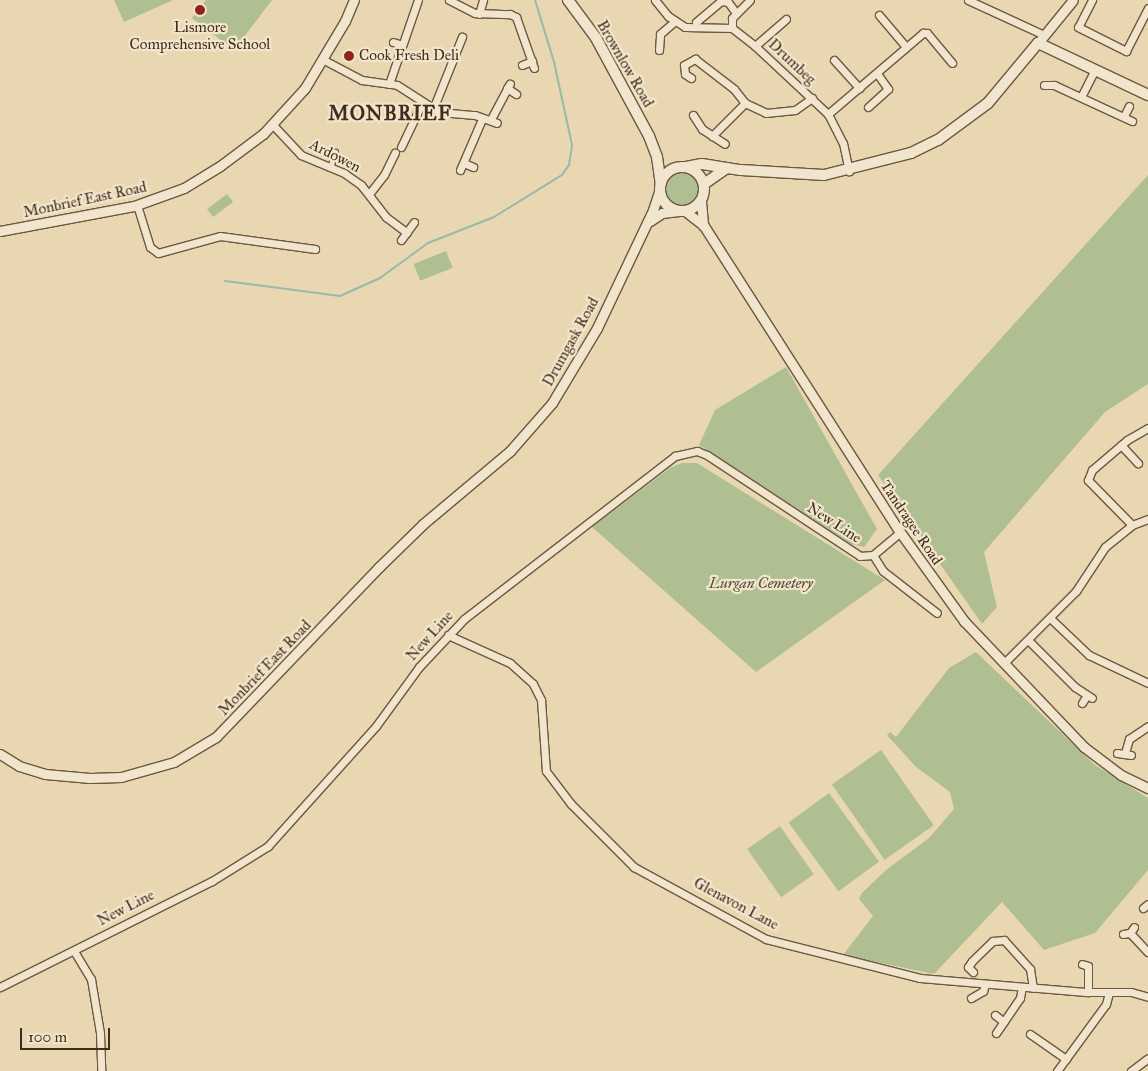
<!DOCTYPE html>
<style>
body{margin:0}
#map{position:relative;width:1148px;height:1071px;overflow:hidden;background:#e9d7b2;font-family:"IM FELL Great Primer",serif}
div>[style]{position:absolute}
.green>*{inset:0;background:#b0bf91;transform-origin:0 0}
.round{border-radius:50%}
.stream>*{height:2px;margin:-1px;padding:0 1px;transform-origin:1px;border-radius:1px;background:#97baab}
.roads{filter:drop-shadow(1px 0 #6b5840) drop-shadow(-1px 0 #6b5840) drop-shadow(0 1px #6b5840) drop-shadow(0 -1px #6b5840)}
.pedestrian>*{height:5px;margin:-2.5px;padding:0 2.5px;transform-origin:2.5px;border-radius:2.5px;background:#f1e5cd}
.minor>*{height:7px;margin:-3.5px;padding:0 3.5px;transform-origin:3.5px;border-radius:3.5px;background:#f1e5cd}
.tertiary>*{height:9px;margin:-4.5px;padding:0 4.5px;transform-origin:4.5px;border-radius:4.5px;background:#f1e5cd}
.secondary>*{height:10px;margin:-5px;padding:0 5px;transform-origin:5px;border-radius:5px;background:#f1e5cd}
.secondary>.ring{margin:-5px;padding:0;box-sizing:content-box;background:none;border:10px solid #f1e5cd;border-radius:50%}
.dots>*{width:14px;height:14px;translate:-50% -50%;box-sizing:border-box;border:2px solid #f1e5cd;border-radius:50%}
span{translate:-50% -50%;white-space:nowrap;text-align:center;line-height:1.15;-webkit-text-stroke:4.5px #f1e5cd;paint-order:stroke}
.poi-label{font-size:15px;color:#412e1a}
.left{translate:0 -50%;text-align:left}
.street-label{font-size:15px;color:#412e1a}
.park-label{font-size:15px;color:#574b32;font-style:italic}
.district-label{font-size:20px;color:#412e1a;font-weight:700;letter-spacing:1px}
.scale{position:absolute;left:20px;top:1028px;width:90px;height:22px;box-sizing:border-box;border:2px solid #412e1a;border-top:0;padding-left:6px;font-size:15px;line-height:18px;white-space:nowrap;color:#412e1a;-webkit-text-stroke:4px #f1e5cd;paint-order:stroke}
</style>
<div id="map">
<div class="green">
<div style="clip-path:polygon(114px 0,173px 0,124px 22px)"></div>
<div style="clip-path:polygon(206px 0,272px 0,234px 50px,192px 18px)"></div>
<div class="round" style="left:664px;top:170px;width:36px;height:36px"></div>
<div style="clip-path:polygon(1148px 175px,1148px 384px,1105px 412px,984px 552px,997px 607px,982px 624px,878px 475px)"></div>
<div style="left:227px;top:194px;width:10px;height:25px;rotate:53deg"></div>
<div style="left:446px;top:251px;width:18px;height:35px;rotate:68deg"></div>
<div style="clip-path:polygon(786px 367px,877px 529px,864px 547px,851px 544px,699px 445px,715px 410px)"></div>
<div style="clip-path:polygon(682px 463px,697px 463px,885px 580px,756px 672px,592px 527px,670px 468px)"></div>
<div style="clip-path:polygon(976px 652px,1095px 765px,1148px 798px,1148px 870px,1095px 933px,1044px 950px,1002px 902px,934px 974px,843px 955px,873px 916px,859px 899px,862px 893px,886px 870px,929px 838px,954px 809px,950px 792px,916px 767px,887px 735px,890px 732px,896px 737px,949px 668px)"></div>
<div style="left:881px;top:750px;width:92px;height:60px;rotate:55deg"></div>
<div style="left:829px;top:793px;width:85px;height:50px;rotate:54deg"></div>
<div style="left:780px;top:826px;width:59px;height:40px;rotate:55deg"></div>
</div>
<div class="stream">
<div style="left:225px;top:281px;width:116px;rotate:7.4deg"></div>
<div style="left:340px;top:296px;width:44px;rotate:-24.2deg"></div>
<div style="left:380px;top:278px;width:59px;rotate:-36.1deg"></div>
<div style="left:428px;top:243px;width:71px;rotate:-21.5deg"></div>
<div style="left:494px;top:217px;width:80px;rotate:-31.7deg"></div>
<div style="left:562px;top:175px;width:12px;rotate:-55deg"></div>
<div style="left:569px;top:165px;width:20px;rotate:-81deg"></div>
<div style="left:572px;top:145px;width:85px;rotate:-102.2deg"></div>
<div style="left:554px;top:62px;width:65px;rotate:-107deg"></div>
</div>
<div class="roads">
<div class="pedestrian">
<div style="left:330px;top:168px;width:17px;rotate:-73deg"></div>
</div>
<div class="minor">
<div style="left:449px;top:0;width:29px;rotate:27deg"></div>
<div style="left:475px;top:13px;width:35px;rotate:2deg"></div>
<div style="left:510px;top:14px;width:7px;rotate:27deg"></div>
<div style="left:516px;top:17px;width:54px;rotate:70.6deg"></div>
<div style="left:655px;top:0;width:21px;rotate:51deg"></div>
<div style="left:668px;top:16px;width:20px;rotate:33deg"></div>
<div style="left:685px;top:27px;width:47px;rotate:1.2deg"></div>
<div style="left:732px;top:28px;width:29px;rotate:38deg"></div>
<div style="left:755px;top:46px;width:100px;rotate:43deg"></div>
<div style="left:828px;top:114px;width:33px;rotate:63deg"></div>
<div style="left:843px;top:143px;width:29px;rotate:78deg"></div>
<div style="left:968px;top:0;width:84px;rotate:24.7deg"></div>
<div style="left:1092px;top:0;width:30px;rotate:117deg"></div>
<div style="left:1078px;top:27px;width:54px;rotate:26.6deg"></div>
<div style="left:1126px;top:51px;width:48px;rotate:-62.9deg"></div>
<div style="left:479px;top:14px;width:15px;rotate:-74deg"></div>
<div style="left:879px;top:15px;width:42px;rotate:49.8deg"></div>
<div style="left:696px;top:22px;width:33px;rotate:-40deg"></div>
<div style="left:721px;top:1px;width:7px;rotate:8deg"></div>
<div style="left:728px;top:2px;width:14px;rotate:54deg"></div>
<div style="left:732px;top:28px;width:10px;rotate:-90deg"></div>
<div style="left:732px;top:18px;width:25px;rotate:-45deg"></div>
<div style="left:393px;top:42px;width:9px;rotate:18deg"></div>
<div style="left:755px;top:46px;width:41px;rotate:-41.1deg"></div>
<div style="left:659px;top:50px;width:16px;rotate:-86deg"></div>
<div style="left:660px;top:34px;width:20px;rotate:-41deg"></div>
<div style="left:324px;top:60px;width:43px;rotate:27.8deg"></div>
<div style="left:362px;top:80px;width:35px;rotate:8deg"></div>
<div style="left:397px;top:85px;width:50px;rotate:32.7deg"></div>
<div style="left:439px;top:112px;width:36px;rotate:5deg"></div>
<div style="left:475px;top:115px;width:23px;rotate:20deg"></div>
<div style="left:834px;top:60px;width:38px;rotate:48deg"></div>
<div style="left:522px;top:65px;width:11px;rotate:-22deg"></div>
<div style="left:691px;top:78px;width:7px;rotate:-146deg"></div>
<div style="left:685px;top:74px;width:9px;rotate:-96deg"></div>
<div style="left:684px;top:65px;width:13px;rotate:-29deg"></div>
<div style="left:695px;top:59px;width:49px;rotate:37.6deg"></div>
<div style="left:734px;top:89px;width:18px;rotate:52deg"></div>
<div style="left:745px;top:103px;width:23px;rotate:25deg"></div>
<div style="left:766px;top:113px;width:29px;rotate:-6deg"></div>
<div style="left:795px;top:110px;width:21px;rotate:-35deg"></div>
<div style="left:389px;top:84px;width:89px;rotate:-71deg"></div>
<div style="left:1044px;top:85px;width:10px"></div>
<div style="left:1054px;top:85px;width:86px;rotate:24.8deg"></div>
<div style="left:507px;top:88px;width:11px;rotate:34deg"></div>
<div style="left:1081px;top:97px;width:29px;rotate:-63deg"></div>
<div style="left:868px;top:107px;width:27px;rotate:-42deg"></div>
<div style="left:888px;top:89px;width:19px;rotate:-125deg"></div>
<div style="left:433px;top:109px;width:78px;rotate:-68.1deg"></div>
<div style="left:828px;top:114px;width:125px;rotate:-40.5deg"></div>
<div style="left:923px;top:33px;width:4px"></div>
<div style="left:927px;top:33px;width:39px;rotate:50deg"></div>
<div style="left:693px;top:115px;width:17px;rotate:57deg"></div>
<div style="left:702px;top:129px;width:27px;rotate:33deg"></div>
<div style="left:1124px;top:116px;width:11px;rotate:-63deg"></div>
<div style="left:491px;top:119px;width:40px;rotate:-62deg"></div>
<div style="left:273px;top:125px;width:41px;rotate:47deg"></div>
<div style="left:301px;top:155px;width:47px;rotate:22.7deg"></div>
<div style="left:344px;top:173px;width:21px;rotate:35deg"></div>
<div style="left:361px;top:185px;width:41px;rotate:52deg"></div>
<div style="left:386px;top:217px;width:26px;rotate:37deg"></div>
<div style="left:712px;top:136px;width:47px;rotate:-45deg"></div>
<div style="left:401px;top:147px;width:49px;rotate:-64.5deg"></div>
<div style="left:464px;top:163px;width:10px;rotate:24deg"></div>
<div style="left:460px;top:170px;width:56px;rotate:-66.7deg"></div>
<div style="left:369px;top:194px;width:24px;rotate:-52deg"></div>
<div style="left:384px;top:175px;width:25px;rotate:-64deg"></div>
<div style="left:137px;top:205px;width:44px;rotate:72.8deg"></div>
<div style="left:150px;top:247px;width:10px;rotate:37deg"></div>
<div style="left:158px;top:253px;width:64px;rotate:-15.3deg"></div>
<div style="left:220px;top:236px;width:96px;rotate:7.8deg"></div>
<div style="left:401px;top:240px;width:22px;rotate:-54deg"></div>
<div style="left:1121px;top:445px;width:25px;rotate:47deg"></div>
<div style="left:1132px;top:525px;width:63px;rotate:-134.4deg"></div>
<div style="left:1088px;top:480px;width:11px;rotate:-68deg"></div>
<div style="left:1092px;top:470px;width:46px;rotate:-40.6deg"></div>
<div style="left:1127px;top:440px;width:24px;rotate:-30deg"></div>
<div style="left:873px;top:555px;width:19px;rotate:58deg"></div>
<div style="left:883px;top:571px;width:68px;rotate:37.9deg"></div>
<div style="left:1050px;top:618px;width:54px;rotate:43.5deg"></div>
<div style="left:1089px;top:655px;width:65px;rotate:25.4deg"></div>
<div style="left:448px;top:635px;width:68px;rotate:24.3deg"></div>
<div style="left:510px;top:663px;width:31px;rotate:42deg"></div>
<div style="left:533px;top:684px;width:18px;rotate:63deg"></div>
<div style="left:541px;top:700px;width:71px;rotate:86deg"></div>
<div style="left:546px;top:771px;width:41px;rotate:52.9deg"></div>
<div style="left:571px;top:804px;width:89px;rotate:45deg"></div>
<div style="left:634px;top:867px;width:150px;rotate:28.6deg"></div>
<div style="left:766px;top:939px;width:159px;rotate:14.2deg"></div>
<div style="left:920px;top:978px;width:169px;rotate:4.8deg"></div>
<div style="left:1088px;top:992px;width:43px"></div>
<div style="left:1131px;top:992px;width:18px;rotate:16deg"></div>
<div style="left:1029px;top:641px;width:65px;rotate:45deg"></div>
<div style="left:1075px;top:687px;width:20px;rotate:33deg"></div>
<div style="left:1004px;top:663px;width:102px;rotate:-45deg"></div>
<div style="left:1076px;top:591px;width:53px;rotate:-56.6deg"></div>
<div style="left:1105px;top:547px;width:35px;rotate:-39deg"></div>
<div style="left:1132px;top:525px;width:17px;rotate:-21deg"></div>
<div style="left:1082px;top:703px;width:9px;rotate:-58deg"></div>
<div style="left:1117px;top:753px;width:14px;rotate:8deg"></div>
<div style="left:1125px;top:753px;width:15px;rotate:-74deg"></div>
<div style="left:1129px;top:739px;width:23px;rotate:-34deg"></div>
<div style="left:1143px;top:908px;width:6px;rotate:-39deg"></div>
<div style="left:1130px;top:933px;width:26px;rotate:47deg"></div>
<div style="left:1123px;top:934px;width:7px;rotate:-8deg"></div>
<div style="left:1130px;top:933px;width:7px;rotate:-56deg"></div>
<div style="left:74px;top:951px;width:33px;rotate:59deg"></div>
<div style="left:91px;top:979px;width:55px;rotate:80.5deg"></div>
<div style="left:100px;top:1033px;width:38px;rotate:88deg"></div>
<div style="left:1082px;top:964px;width:6px;rotate:18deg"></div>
<div style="left:1088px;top:966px;width:26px;rotate:90deg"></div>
<div style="left:973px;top:972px;width:7px;rotate:-135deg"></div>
<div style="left:968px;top:967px;width:7px;rotate:-56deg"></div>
<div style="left:972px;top:961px;width:29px;rotate:-44deg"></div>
<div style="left:993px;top:941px;width:11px;rotate:-5deg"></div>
<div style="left:1004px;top:940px;width:39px;rotate:48deg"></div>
<div style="left:1030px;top:969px;width:19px;rotate:81deg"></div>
<div style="left:0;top:987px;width:237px;rotate:-26.6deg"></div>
<div style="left:212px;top:881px;width:66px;rotate:-32deg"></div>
<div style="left:268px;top:846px;width:161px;rotate:-48deg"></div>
<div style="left:376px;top:726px;width:73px;rotate:-53.9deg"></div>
<div style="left:419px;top:667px;width:66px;rotate:-46.8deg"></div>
<div style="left:464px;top:619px;width:267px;rotate:-37.7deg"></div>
<div style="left:675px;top:456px;width:23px;rotate:-13deg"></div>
<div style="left:697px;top:451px;width:11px;rotate:22deg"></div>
<div style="left:707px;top:455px;width:183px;rotate:33.4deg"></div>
<div style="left:860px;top:556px;width:13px;rotate:-4deg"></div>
<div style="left:873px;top:555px;width:35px;rotate:-40deg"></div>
<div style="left:971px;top:998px;width:14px;rotate:-30deg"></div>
<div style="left:983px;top:991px;width:6px;rotate:-72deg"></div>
<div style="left:995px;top:1015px;width:11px;rotate:38deg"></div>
<div style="left:996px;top:1033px;width:42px;rotate:-55.6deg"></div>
<div style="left:1020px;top:998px;width:11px;rotate:-80deg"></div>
<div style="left:1030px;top:1034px;width:44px;rotate:34.8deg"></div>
<div style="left:1057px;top:1071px;width:83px;rotate:-53.8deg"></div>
<div style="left:1106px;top:1004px;width:11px;rotate:-75deg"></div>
<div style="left:1131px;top:1071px;width:21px;rotate:-37deg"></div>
</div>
<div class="tertiary">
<div style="left:1038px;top:43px;width:55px;rotate:-50.9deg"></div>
<div style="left:701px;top:201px;width:25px;rotate:85deg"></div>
<div style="left:685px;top:211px;width:24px;rotate:38deg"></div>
<div style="left:704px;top:226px;width:363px;rotate:57.4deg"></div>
<div style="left:900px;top:532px;width:110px;rotate:54.3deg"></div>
<div style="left:964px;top:621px;width:174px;rotate:46.4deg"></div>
<div style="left:1084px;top:747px;width:46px;rotate:37.1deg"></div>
<div style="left:1121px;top:775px;width:30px;rotate:26deg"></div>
<div style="left:650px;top:221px;width:14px;rotate:-34deg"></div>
<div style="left:662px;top:213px;width:17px;rotate:-7deg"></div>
<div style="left:0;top:231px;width:136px;rotate:-10.6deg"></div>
<div style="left:134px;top:206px;width:53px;rotate:-19.8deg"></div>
<div style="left:184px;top:188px;width:42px;rotate:-31.4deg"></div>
<div style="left:220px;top:166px;width:54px;rotate:-36.7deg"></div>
<div style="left:263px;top:134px;width:62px;rotate:-47.6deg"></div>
<div style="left:305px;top:88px;width:78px;rotate:-59.2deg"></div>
<div style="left:345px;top:21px;width:23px;rotate:-67deg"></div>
<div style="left:0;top:754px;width:22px;rotate:32deg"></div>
<div style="left:19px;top:766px;width:27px;rotate:17deg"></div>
<div style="left:45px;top:774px;width:45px;rotate:5.1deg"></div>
<div style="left:90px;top:778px;width:31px;rotate:-2deg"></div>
<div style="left:121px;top:777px;width:55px;rotate:-15.8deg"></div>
<div style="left:174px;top:762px;width:49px;rotate:-30.8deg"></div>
<div style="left:216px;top:737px;width:236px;rotate:-46.2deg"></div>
<div style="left:379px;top:567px;width:62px;rotate:-44.3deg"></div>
<div style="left:423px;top:524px;width:114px;rotate:-40deg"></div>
<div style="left:510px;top:451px;width:64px;rotate:-48.8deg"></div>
<div style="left:552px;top:403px;width:87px;rotate:-59deg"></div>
<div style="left:597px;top:328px;width:131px;rotate:-64.6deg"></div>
<div style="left:653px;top:210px;width:22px;rotate:-72deg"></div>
</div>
<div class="secondary">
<div style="left:568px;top:0;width:47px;rotate:53.6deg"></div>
<div style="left:596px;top:38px;width:111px;rotate:61.6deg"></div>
<div style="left:649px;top:136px;width:22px;rotate:69deg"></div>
<div style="left:657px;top:157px;width:27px;rotate:82deg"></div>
<div class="ring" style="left:660px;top:167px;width:34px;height:34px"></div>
<div style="left:686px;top:167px;width:16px;rotate:-11deg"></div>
<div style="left:702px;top:164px;width:39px;rotate:9deg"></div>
<div style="left:741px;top:170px;width:83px;rotate:3.4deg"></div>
<div style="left:824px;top:175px;width:90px;rotate:-14.2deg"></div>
<div style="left:911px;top:153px;width:30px;rotate:-26deg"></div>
<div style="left:938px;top:140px;width:62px;rotate:-36.5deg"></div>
<div style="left:988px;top:103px;width:78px;rotate:-50.2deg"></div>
<div style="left:1038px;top:43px;width:122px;rotate:25.3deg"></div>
<div style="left:704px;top:184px;width:28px;rotate:-35deg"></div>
</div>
</div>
<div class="dots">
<div style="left:200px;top:10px;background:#8f2418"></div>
<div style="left:349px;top:56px;background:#8f2418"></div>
</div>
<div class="poi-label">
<span style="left:200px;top:36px">Lismore<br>Comprehensive School</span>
<span class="left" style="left:359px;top:56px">Cook Fresh Deli</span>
</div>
<div class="street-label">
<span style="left:792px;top:62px;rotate:43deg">Drumbeg</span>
<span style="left:625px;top:64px;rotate:60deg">Brownlow Road</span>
<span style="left:335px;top:156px;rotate:27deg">Ardowen</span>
<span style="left:85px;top:200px;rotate:-12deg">Monbrief East Road</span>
<span style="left:571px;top:342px;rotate:-61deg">Drumgask Road</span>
<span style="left:834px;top:523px;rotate:33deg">New Line</span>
<span style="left:911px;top:523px;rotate:56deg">Tandragee Road</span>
<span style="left:430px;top:636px;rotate:-48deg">New Line</span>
<span style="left:265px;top:668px;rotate:-46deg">Monbrief East Road</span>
<span style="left:736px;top:904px;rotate:28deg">Glenavon Lane</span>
<span style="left:126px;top:908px;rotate:-27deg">New Line</span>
</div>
<div class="park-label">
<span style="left:761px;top:584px">Lurgan Cemetery</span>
</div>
<div class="district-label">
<span style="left:390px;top:113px">MONBRIEF</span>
</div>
<div class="scale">100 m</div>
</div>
